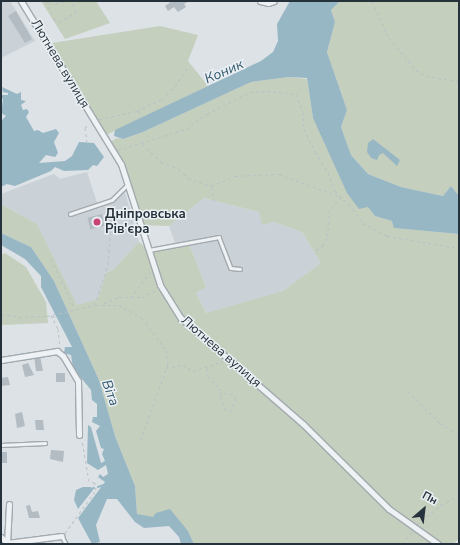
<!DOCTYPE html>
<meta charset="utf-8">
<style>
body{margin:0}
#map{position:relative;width:460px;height:545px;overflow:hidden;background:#dce2e6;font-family:"Nunito Sans",sans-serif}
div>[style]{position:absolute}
.built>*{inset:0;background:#cad1d7}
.green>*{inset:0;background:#c5cfbd}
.water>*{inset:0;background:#98b7c5}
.stream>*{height:1.5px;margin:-0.75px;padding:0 0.75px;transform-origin:0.75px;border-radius:0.75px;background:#98b7c5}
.building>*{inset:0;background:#b3bcc2;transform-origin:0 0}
.path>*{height:1px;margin-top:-0.5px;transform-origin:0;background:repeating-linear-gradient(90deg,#bac0c4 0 3px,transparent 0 6px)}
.roads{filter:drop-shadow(1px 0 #a2aaaf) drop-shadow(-1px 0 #a2aaaf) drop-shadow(0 1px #a2aaaf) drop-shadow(0 -1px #a2aaaf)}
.lane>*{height:2.5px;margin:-1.25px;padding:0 1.25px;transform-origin:1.25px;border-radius:1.25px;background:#eef2f4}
.street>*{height:5px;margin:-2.5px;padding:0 2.5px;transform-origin:2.5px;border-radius:2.5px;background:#eef2f4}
.dots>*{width:11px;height:11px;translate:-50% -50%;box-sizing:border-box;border:2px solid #ebf0f4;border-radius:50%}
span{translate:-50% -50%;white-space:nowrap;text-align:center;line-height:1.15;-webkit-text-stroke:3px #ebf0f4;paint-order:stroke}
.street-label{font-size:13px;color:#26323b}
.poi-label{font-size:13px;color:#26323b;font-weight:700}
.left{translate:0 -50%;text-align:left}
.water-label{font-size:14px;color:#32586d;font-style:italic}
.frame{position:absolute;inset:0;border:2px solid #26323b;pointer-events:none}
.north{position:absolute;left:404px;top:489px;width:40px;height:40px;-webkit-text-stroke:3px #ebf0f4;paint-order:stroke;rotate:28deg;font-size:11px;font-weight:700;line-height:16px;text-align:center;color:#26323b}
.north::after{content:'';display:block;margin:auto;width:14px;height:18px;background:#26323b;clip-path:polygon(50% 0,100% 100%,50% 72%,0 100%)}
</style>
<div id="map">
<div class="built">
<div style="clip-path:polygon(1px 1px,10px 1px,35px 41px,1px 58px)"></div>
<div style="clip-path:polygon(87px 172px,99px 209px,125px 192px,139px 242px,113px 270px,106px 273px,98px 299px,77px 305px,37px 224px,1px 204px,1px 194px,54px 174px,60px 179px)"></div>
<div style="clip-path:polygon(204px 198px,259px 212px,263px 225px,274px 222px,302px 232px,321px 263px,283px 291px,206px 313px,196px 293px,206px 287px,189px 244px,176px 246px,169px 226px)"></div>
</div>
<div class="green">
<div style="clip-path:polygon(41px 1px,96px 1px,110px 23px,65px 39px)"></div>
<div style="clip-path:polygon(340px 1px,459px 1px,459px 196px,451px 186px,443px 196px,401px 187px,368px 174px,351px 155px,341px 127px,347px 110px,327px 52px,335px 22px,331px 10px)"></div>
<div style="clip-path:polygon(160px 26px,198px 35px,188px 61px,208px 86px,106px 135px,52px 43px)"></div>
<div style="clip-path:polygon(289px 77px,307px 79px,313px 118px,375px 216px,392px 221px,395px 228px,459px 234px,459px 539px,455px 542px,457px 544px,194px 544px,188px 531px,137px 514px,135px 486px,115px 436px,99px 380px,54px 281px,31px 247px,1px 233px,1px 204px,37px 224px,77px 305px,98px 299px,106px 273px,113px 270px,139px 242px,149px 250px,189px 244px,206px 287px,196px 293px,206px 313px,283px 291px,321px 263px,302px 232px,274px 222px,262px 225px,259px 212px,204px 198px,169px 226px,140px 225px,121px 164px,108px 143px,117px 138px,123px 139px,143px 132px,251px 82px)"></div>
<div style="clip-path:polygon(5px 253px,26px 267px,46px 302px,48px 323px,1px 325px,1px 255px)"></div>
</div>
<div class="water">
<div style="clip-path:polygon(290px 1px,340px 1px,331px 10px,335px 22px,327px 52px,347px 110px,341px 127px,351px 155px,368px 174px,401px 187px,443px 196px,451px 186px,459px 196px,459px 234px,394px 228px,392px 221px,375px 216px,368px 207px,359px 209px,347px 193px,313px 118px,307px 78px,289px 77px,251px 82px,143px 132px,123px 139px,114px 136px,115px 130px,261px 61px,273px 52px,278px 41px,277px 24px)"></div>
<div style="clip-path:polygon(2px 87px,17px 94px,21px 92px,21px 100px,26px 101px,21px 105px,23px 110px,27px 109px,29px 112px,26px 117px,34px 131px,38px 130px,43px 133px,56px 129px,59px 133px,54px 142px,58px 153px,55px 157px,46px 155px,39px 163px,65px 161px,72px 156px,79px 142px,94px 143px,104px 157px,97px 166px,93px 165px,88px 170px,64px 171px,55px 167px,51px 171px,15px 186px,7px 184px,1px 187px,1px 121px,6px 116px,1px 113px,3px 100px,1px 95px,8px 95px,8px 93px,3px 92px)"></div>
<div style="clip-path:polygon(373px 139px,400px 160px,397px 166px,383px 153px,379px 155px,377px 160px,371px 158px,367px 152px,368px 143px)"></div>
<div style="clip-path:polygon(1px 233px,31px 247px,54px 281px,99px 380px,115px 436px,135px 486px,137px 514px,153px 517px,156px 513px,170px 509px,188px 531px,194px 544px,181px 544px,179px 537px,169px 526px,144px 528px,135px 522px,117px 499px,107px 499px,96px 525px,100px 542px,92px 544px,78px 518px,105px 482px,98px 477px,100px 474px,103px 477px,108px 474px,106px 465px,98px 470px,87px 463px,88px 425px,91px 427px,101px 463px,105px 461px,102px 454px,104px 449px,101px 448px,96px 431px,100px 426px,92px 422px,93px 417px,97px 417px,97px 404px,92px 400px,91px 390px,73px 368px,71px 355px,64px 353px,65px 347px,72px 347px,41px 287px,41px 276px,25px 259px,1px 245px)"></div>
<div style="clip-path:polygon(83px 487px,91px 487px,93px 490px,78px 509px,74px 500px,76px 490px)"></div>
</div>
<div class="stream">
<div style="left:98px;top:487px;width:6px;rotate:-18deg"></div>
<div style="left:92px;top:489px;width:2px;rotate:-27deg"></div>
</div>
<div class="building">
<div style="clip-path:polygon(172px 1px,189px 1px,184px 4px,186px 7px,178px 12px,174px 7px,168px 11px,165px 6px)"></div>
<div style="clip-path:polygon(16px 11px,32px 39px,25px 43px,8px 16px)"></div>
<div style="left:102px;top:214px;width:12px;height:15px;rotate:76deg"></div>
<div style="clip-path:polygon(34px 356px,40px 356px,43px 371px,36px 371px)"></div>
<div style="clip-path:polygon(28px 363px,34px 375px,25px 377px,22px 365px)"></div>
<div style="left:56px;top:373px;width:9px;height:9px"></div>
<div style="clip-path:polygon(8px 377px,10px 385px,1px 386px,1px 378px)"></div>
<div style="clip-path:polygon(22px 412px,25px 426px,17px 428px,15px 414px)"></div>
<div style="clip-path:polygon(35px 420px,43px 420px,44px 430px,36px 430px)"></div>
<div style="clip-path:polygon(51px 450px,64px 451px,63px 462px,50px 459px)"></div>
<div style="left:1px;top:452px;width:6px;height:11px"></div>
<div style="clip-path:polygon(30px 505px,32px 512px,38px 511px,40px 518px,29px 518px,26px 506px)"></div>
</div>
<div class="path">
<div style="left:46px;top:1px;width:20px;rotate:66deg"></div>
<div style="left:54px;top:19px;width:6px;rotate:31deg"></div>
<div style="left:59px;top:22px;width:20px;rotate:-30deg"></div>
<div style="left:76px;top:12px;width:12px;rotate:-114deg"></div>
<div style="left:372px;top:1px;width:41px;rotate:65.3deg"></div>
<div style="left:389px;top:38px;width:42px;rotate:49.8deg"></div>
<div style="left:416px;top:70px;width:12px;rotate:31deg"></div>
<div style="left:426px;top:76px;width:33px;rotate:9deg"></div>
<div style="left:48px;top:3px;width:7px;rotate:8deg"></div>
<div style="left:55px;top:4px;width:9px;rotate:-18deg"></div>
<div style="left:138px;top:111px;width:7px;rotate:56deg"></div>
<div style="left:99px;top:119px;width:39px;rotate:-12deg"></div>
<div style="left:137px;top:111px;width:28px;rotate:-26deg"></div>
<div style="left:162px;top:99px;width:18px;rotate:-45deg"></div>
<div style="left:175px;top:86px;width:23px;rotate:-56deg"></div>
<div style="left:87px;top:142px;width:14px;rotate:-98deg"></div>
<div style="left:85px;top:128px;width:6px;rotate:-51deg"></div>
<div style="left:142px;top:144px;width:26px;rotate:43deg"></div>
<div style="left:161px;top:162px;width:19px;rotate:21deg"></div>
<div style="left:179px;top:169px;width:13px;rotate:45deg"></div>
<div style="left:188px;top:178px;width:24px;rotate:19deg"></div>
<div style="left:211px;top:186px;width:26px;rotate:-23deg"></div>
<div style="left:235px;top:176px;width:44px;rotate:-2.6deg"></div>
<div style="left:279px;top:174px;width:66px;rotate:20.4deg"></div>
<div style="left:341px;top:197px;width:17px;rotate:130deg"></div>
<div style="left:330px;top:210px;width:28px;rotate:96deg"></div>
<div style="left:327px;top:238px;width:8px;rotate:120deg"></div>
<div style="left:323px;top:245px;width:11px;rotate:142deg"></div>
<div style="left:118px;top:150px;width:71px;rotate:-17.2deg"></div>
<div style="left:186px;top:129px;width:26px;rotate:-36deg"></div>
<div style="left:207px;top:114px;width:48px;rotate:-27.1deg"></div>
<div style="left:250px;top:92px;width:17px;rotate:-3deg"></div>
<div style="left:267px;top:91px;width:29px;rotate:6deg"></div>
<div style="left:296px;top:94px;width:19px;rotate:69deg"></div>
<div style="left:303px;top:112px;width:17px;rotate:87deg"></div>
<div style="left:304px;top:129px;width:25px;rotate:64deg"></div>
<div style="left:315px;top:152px;width:24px;rotate:57deg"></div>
<div style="left:328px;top:172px;width:20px;rotate:70deg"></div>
<div style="left:335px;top:191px;width:25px;rotate:45deg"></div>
<div style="left:353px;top:209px;width:17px;rotate:54deg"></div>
<div style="left:363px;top:223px;width:27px;rotate:28deg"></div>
<div style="left:387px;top:236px;width:73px;rotate:9.5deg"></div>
<div style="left:211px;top:187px;width:14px;rotate:78deg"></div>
<div style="left:51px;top:259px;width:53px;rotate:64.4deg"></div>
<div style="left:131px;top:298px;width:32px;rotate:-54deg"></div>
<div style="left:104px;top:303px;width:16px;rotate:-22deg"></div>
<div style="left:119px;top:297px;width:23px"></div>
<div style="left:142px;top:297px;width:17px;rotate:-25deg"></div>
<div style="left:96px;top:305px;width:23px"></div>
<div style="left:119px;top:305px;width:26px;rotate:29deg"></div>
<div style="left:142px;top:318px;width:40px;rotate:53deg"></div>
<div style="left:166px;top:350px;width:14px;rotate:82deg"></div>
<div style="left:168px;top:364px;width:80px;rotate:109.8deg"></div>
<div style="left:1px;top:314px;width:18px;rotate:9deg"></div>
<div style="left:19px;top:317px;width:28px;rotate:-2deg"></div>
<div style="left:47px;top:316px;width:49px;rotate:-12.9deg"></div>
<div style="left:95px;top:305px;width:43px;rotate:-72.4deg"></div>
<div style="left:108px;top:264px;width:59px;rotate:-86.1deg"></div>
<div style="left:51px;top:315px;width:16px;rotate:63deg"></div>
<div style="left:58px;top:329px;width:18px;rotate:84deg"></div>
<div style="left:52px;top:317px;width:4px;rotate:-14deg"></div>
<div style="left:166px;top:368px;width:17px;rotate:-10deg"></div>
<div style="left:183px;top:365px;width:12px;rotate:31deg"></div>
<div style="left:193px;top:371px;width:32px;rotate:-18deg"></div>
<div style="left:207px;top:368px;width:8px;rotate:83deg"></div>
<div style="left:208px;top:376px;width:16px;rotate:47deg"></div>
<div style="left:219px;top:388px;width:8px;rotate:76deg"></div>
<div style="left:221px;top:396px;width:14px;rotate:73deg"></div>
<div style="left:225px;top:409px;width:6px;rotate:31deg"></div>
<div style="left:230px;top:412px;width:14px;rotate:-65deg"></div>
<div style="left:236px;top:399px;width:6px;rotate:-121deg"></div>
<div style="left:233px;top:394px;width:13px;rotate:-171deg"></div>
<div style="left:408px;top:391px;width:45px;rotate:45deg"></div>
<div style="left:440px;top:423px;width:23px;rotate:34deg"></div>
<div style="left:417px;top:524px;width:31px;rotate:-38deg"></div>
<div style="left:441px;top:505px;width:21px;rotate:-29deg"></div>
<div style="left:65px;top:533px;width:53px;rotate:-54.2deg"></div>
<div style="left:96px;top:490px;width:7px;rotate:-98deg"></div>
<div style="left:95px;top:483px;width:6px;rotate:-162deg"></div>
<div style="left:89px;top:481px;width:42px;rotate:-99.7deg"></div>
<div style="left:403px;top:544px;width:16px;rotate:-55deg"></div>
</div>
<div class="roads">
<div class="lane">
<div style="left:70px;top:214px;width:44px;rotate:-18.4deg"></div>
<div style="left:112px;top:200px;width:21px;rotate:-45deg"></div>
<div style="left:149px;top:250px;width:71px;rotate:-10.5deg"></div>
<div style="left:219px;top:237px;width:33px;rotate:69deg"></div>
<div style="left:231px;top:268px;width:9px;rotate:6deg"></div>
<div style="left:1px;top:445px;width:44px;rotate:-2.6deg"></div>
<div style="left:62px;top:536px;width:9px;rotate:63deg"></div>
</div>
<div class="street">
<div style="left:21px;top:1px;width:191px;rotate:58.5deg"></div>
<div style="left:121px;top:164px;width:127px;rotate:72.1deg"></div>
<div style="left:160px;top:285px;width:39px;rotate:58deg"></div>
<div style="left:181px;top:318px;width:162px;rotate:41deg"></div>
<div style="left:303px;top:424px;width:121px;rotate:44.7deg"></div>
<div style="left:389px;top:509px;width:60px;rotate:35.5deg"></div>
<div style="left:260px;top:1px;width:8px;rotate:14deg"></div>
<div style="left:268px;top:3px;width:6px;rotate:-18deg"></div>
<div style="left:1px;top:360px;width:57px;rotate:-9.1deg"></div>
<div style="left:57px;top:351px;width:8px;rotate:40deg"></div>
<div style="left:63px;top:356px;width:29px;rotate:59deg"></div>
<div style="left:78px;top:381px;width:54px;rotate:88.9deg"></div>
<div style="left:1px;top:537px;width:8px;rotate:45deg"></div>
<div style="left:7px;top:543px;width:55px;rotate:-7.3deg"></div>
<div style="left:7px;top:544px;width:40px;rotate:-87.1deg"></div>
</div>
</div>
<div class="dots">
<div style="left:97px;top:222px;background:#c84472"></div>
</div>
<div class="street-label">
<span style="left:60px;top:64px;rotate:59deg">Лютнева вулиця</span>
<span style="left:221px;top:352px;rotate:41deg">Лютнева вулиця</span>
</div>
<div class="poi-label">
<span class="left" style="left:105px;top:222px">Дніпровська<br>Рів'єра</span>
</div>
<div class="water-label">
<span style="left:224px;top:72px;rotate:-24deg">Коник</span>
<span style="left:110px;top:393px;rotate:70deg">Віта</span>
</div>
<div class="frame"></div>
<div class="north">Пн</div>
</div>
